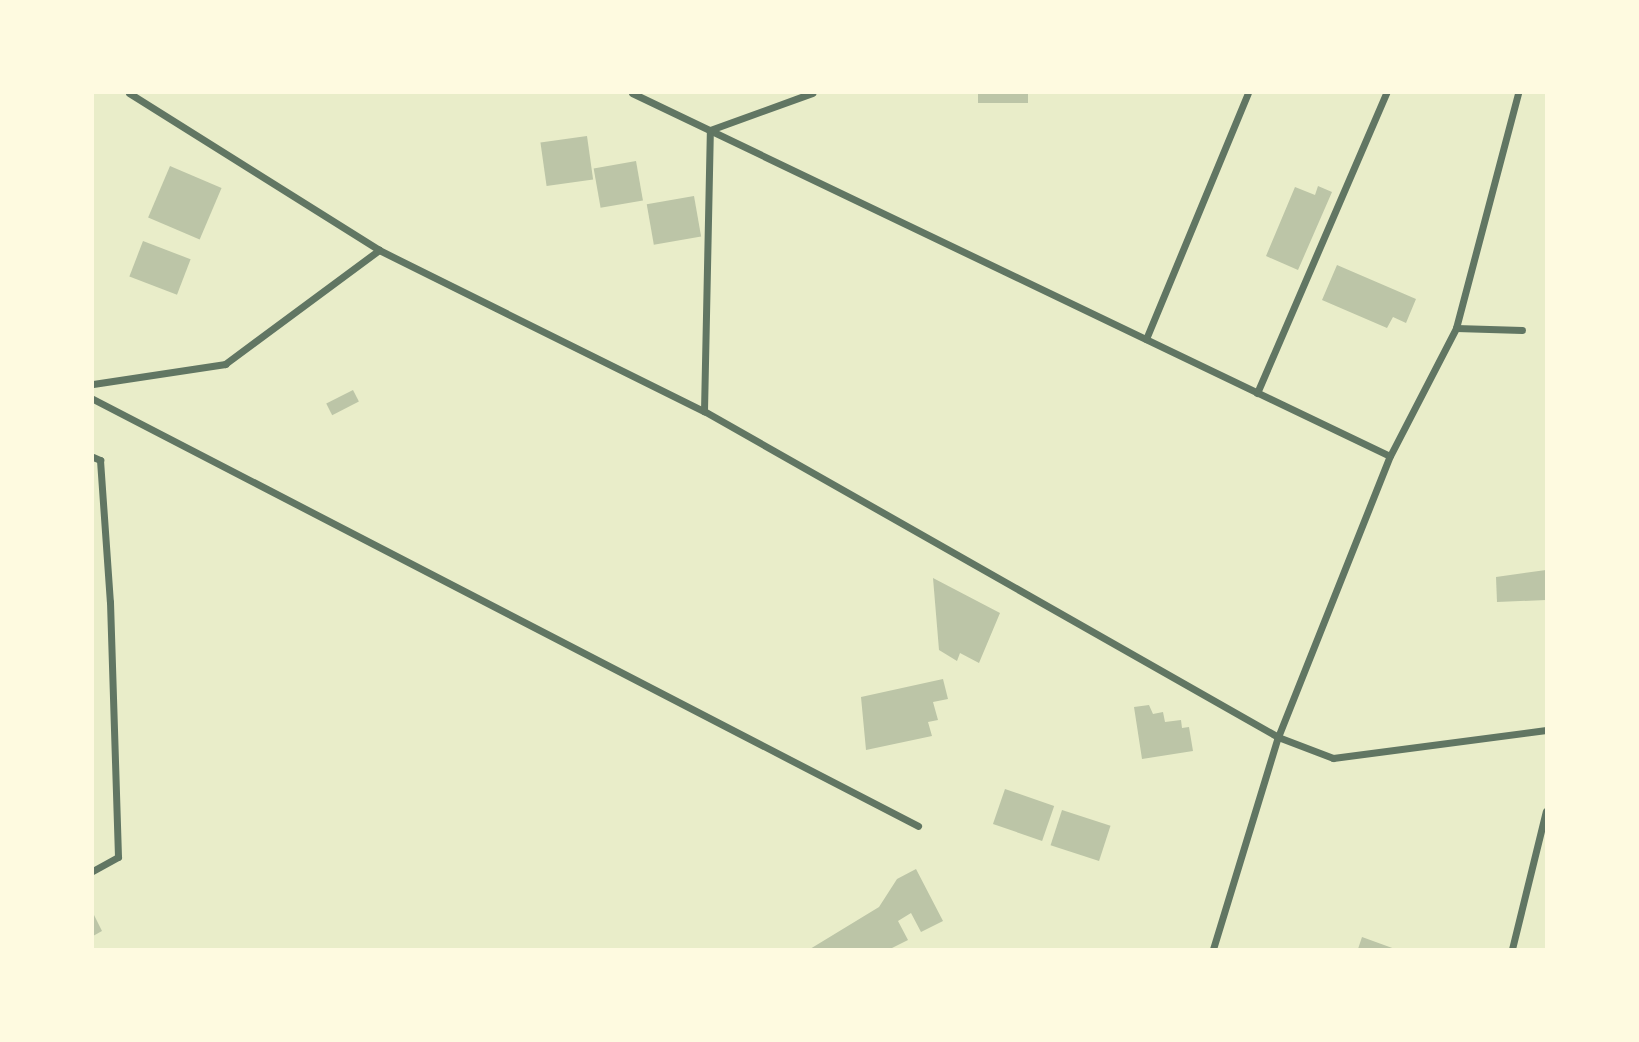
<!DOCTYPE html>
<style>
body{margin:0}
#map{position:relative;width:1639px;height:1042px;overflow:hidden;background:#e9edc9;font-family:Quicksand,sans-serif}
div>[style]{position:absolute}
.building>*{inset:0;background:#bcc5a7;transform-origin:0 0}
.minor>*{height:7px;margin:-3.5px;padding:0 3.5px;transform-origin:3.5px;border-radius:3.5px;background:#617663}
span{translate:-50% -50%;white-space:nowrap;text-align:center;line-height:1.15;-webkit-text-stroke:7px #fefae0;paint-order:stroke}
.frame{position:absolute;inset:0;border:94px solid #fefae0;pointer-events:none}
</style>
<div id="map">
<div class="building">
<div style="left:978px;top:93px;width:50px;height:10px"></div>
<div style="left:587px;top:136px;width:44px;height:47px;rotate:82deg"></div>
<div style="left:636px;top:161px;width:40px;height:43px;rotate:80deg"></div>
<div style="left:170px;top:166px;width:56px;height:56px;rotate:23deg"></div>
<div style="clip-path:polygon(1318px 186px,1332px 192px,1298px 270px,1266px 256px,1295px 187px,1315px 195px)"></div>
<div style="left:694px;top:196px;width:41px;height:48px;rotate:80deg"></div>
<div style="left:143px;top:241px;width:51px;height:38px;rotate:21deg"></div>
<div style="clip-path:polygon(1337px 265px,1416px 299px,1406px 323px,1393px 317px,1387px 328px,1322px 300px)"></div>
<div style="left:353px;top:390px;width:13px;height:30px;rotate:63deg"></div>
<div style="clip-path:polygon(1546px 570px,1546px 600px,1497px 602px,1496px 577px)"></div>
<div style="clip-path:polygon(933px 578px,1000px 613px,979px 663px,960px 653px,957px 661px,939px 650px)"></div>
<div style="clip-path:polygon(943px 679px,948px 699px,933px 702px,938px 720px,928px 722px,932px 736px,866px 750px,861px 697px)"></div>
<div style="clip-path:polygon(1149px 705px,1153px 714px,1163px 712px,1165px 722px,1181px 720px,1182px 728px,1189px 727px,1193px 751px,1142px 759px,1134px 707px)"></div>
<div style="left:1005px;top:789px;width:52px;height:37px;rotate:19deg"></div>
<div style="left:1062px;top:810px;width:51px;height:37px;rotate:18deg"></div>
<div style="clip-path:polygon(916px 869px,943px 921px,921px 932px,911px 913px,898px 921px,908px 940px,890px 949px,810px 949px,879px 907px,897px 879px)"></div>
<div style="clip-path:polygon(93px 913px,102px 931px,93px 936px)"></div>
<div style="clip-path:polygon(1362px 937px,1395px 949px,1358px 949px)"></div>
</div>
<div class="minor">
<div style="left:129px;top:93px;width:295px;rotate:32.1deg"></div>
<div style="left:379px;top:250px;width:363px;rotate:26.4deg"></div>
<div style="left:704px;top:411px;width:660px;rotate:29.59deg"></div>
<div style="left:1278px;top:737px;width:59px;rotate:20.9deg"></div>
<div style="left:1333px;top:758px;width:215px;rotate:-7.5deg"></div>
<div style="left:632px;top:93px;width:840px;rotate:25.59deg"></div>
<div style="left:1456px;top:328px;width:66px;rotate:1.7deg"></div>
<div style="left:1146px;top:339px;width:266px;rotate:-67.5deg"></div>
<div style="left:93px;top:384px;width:134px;rotate:-8.6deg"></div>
<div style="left:225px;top:364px;width:192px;rotate:-36.5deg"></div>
<div style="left:1257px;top:393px;width:327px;rotate:-66.7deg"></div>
<div style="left:93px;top:399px;width:929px;rotate:27.36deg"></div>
<div style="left:704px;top:411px;width:281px;rotate:-88.8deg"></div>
<div style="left:710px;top:130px;width:109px;rotate:-19.9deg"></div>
<div style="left:93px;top:457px;width:8px;rotate:23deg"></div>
<div style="left:100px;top:460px;width:142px;rotate:86deg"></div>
<div style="left:110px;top:602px;width:255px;rotate:88.2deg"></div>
<div style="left:118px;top:857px;width:29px;rotate:151deg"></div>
<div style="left:1213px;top:949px;width:222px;rotate:-73deg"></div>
<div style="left:1278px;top:737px;width:302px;rotate:-68.3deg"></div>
<div style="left:1390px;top:456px;width:144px;rotate:-62.7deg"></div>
<div style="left:1456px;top:328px;width:243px;rotate:-75.2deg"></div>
<div style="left:1512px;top:949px;width:142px;rotate:-76.2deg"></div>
</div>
<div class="frame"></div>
</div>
